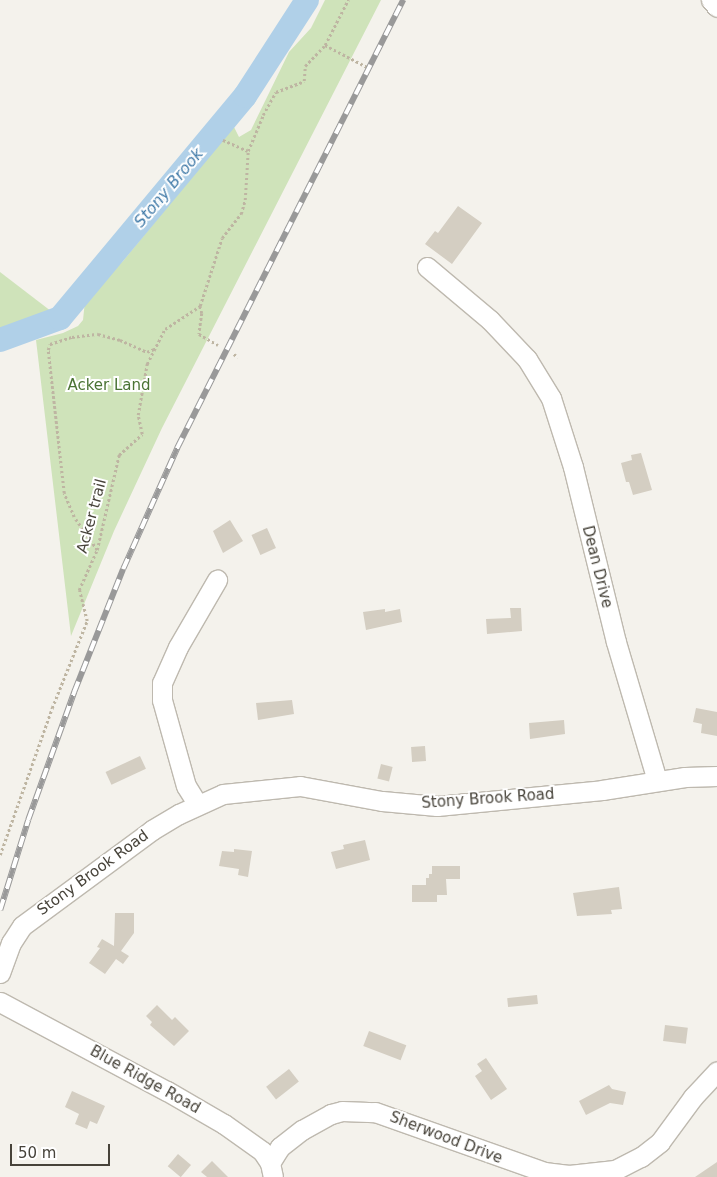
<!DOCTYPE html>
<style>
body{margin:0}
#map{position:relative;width:717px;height:1177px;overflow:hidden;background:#f4f2ec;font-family:"DejaVu Sans",sans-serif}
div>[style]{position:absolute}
.green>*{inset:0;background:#cfe3ba}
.river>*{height:24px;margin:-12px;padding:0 12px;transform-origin:12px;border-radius:12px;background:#b0d0e8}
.building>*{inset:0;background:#d4cec2;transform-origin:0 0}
.path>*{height:2.5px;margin-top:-1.25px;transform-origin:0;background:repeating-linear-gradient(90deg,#beb5a2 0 2.5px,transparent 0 5px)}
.roads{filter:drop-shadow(1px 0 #beb9af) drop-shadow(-1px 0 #beb9af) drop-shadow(0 1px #beb9af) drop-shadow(0 -1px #beb9af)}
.minor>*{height:19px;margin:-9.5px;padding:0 9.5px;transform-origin:9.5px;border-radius:9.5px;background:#fff}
.rail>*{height:5.5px;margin-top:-2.75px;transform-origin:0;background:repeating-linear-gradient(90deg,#fff 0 11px,#999 0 22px);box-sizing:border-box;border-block:1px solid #999}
span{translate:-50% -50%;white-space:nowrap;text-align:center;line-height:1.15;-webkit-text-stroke:4px #fff;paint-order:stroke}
.park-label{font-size:15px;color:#4a7334}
.street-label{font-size:15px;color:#47433a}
.water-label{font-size:16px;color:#3f79a7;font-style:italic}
.scale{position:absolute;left:10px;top:1144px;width:100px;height:22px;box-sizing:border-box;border:2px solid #47433a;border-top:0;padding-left:6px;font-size:15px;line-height:18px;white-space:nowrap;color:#47433a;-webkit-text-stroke:4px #fff;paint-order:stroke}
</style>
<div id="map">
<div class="green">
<div style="clip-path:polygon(325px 0,381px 0,162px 428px,114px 531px,71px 636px,36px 340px,63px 333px,78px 326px,83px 320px,85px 301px,123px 261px,173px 200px,219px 134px,230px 126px,234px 127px,239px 137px,251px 130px,289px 52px,311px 28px)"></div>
<div style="clip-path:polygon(0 272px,60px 318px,0 340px)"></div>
</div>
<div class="river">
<div style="left:0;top:340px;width:64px;rotate:-20.1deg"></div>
<div style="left:60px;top:318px;width:289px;rotate:-50.2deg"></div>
<div style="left:245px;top:96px;width:114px;rotate:-57.1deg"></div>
</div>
<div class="building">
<div style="clip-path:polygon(458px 206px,482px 223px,452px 264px,425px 244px,435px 231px,438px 233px)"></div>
<div style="clip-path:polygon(641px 453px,652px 490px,633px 495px,629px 482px,626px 482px,621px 463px,632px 460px,631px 455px)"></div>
<div style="clip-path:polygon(230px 520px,243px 541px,223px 553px,213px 531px)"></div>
<div style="left:267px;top:528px;width:22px;height:17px;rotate:66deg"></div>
<div style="clip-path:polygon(510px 608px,521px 608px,522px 631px,487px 634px,486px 619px,511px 618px)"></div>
<div style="clip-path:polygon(385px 609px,385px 612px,400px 609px,402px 622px,366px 630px,363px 612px)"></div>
<div style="clip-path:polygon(292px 700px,294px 714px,258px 720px,256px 703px)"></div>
<div style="clip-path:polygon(696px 708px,717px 712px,717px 736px,701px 733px,702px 724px,693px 722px)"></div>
<div style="clip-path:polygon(564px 720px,565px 734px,530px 739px,529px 723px)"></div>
<div style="left:425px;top:746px;width:15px;height:14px;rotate:86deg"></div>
<div style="left:140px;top:756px;width:14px;height:38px;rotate:65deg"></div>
<div style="left:381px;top:764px;width:12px;height:15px;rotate:14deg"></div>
<div style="clip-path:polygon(365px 840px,370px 860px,336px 869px,331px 852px,344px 849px,343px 845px)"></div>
<div style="clip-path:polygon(234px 849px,252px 851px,248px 877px,238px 875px,239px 869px,219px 866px,222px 851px,234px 852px)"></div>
<div style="clip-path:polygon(432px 866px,460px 866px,460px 879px,446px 879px,447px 895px,437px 895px,437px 902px,412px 902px,412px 885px,426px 885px,426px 878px,429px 878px,429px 874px,432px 874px)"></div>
<div style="clip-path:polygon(619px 887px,622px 909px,611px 910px,612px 914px,577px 916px,573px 893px)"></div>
<div style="clip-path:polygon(115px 913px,134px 913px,134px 933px,121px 951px,129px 956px,123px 964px,116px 959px,105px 974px,89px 963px,100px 948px,97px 947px,102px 939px,114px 946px)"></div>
<div style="left:537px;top:995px;width:9px;height:30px;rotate:84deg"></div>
<div style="clip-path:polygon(157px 1005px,172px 1020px,175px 1017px,189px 1031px,174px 1046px,150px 1025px,152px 1022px,146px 1016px)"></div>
<div style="left:665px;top:1025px;width:23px;height:16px;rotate:7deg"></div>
<div style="left:369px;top:1031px;width:40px;height:16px;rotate:21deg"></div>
<div style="clip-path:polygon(486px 1058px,507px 1089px,491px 1100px,475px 1076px,482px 1071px,477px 1064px)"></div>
<div style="left:289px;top:1069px;width:16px;height:29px;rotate:52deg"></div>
<div style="clip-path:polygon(609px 1085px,612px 1089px,626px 1092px,623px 1105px,610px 1103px,586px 1115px,579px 1101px)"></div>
<div style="clip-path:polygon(72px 1091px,105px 1106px,97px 1124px,90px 1121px,87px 1129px,75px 1124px,79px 1114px,65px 1107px)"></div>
<div style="left:178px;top:1154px;width:17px;height:16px;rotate:40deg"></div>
<div style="clip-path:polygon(212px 1161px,228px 1177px,207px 1177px,201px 1172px)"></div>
<div style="clip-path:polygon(717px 1162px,717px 1177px,695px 1177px)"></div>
</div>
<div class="path">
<div style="left:325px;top:45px;width:50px;rotate:27.6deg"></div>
<div style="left:223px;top:140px;width:27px;rotate:24deg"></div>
<div style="left:200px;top:306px;width:7px;rotate:74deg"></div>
<div style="left:202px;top:313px;width:21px;rotate:98deg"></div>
<div style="left:199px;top:334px;width:22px;rotate:30deg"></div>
<div style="left:234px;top:354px;width:5px;rotate:37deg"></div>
<div style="left:97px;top:550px;width:40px;rotate:-124.9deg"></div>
<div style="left:74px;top:517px;width:26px;rotate:-113deg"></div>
<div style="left:64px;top:493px;width:144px;rotate:-96.4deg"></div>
<div style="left:48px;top:350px;width:6px;rotate:-72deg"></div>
<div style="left:50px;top:344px;width:23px;rotate:-18deg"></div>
<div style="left:72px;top:337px;width:26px;rotate:-7deg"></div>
<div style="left:98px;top:334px;width:23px;rotate:15deg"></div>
<div style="left:120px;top:340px;width:30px;rotate:24deg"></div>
<div style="left:147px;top:352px;width:8px;rotate:-23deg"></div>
<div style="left:0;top:855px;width:156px;rotate:-70.5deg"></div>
<div style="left:52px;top:708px;width:94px;rotate:-68.1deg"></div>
<div style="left:87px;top:621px;width:32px;rotate:-104deg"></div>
<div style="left:79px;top:590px;width:44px;rotate:-65.8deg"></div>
<div style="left:97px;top:550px;width:98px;rotate:-77deg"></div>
<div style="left:119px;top:455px;width:31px;rotate:-42deg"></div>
<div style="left:142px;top:434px;width:19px;rotate:-102deg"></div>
<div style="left:138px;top:415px;width:52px;rotate:-80deg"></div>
<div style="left:147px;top:364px;width:39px;rotate:-63deg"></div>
<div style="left:165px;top:329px;width:42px;rotate:-33.3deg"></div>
<div style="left:200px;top:306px;width:71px;rotate:-72.1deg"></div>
<div style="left:222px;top:238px;width:31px;rotate:-52deg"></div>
<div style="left:241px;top:214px;width:15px;rotate:-74deg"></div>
<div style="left:245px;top:200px;width:49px;rotate:-86.5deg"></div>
<div style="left:248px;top:151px;width:39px;rotate:-67deg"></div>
<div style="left:263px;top:115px;width:26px;rotate:-61deg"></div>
<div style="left:276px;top:92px;width:30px;rotate:-21deg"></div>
<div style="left:304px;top:81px;width:15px;rotate:-86deg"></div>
<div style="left:305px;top:66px;width:29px;rotate:-46deg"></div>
<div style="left:325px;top:45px;width:51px;rotate:-62.9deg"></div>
</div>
<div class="roads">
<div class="minor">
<div style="left:711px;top:0;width:9px;rotate:49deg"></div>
<div style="left:427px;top:267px;width:82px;rotate:40.1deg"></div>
<div style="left:490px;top:320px;width:54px;rotate:46.5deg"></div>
<div style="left:527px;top:359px;width:46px;rotate:58.4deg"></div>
<div style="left:551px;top:398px;width:72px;rotate:72.3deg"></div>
<div style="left:573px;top:467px;width:180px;rotate:76.2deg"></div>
<div style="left:616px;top:642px;width:144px;rotate:73.5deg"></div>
<div style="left:198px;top:805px;width:22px;rotate:-122deg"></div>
<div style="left:186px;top:786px;width:89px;rotate:-105.6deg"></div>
<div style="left:162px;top:700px;width:17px;rotate:-90deg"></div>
<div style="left:162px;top:683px;width:39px;rotate:-66deg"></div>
<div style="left:178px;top:647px;width:78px;rotate:-59.8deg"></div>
<div style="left:0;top:973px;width:32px;rotate:-70deg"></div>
<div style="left:11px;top:943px;width:20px;rotate:-57deg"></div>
<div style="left:22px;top:926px;width:162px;rotate:-36.4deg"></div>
<div style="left:152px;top:830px;width:31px;rotate:-31deg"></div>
<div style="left:179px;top:814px;width:48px;rotate:-24.4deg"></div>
<div style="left:223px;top:794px;width:77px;rotate:-5.9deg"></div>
<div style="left:300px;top:786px;width:83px;rotate:10.4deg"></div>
<div style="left:382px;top:801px;width:55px;rotate:5.2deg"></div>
<div style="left:437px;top:806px;width:166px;rotate:-5.5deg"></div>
<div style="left:602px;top:790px;width:84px;rotate:-8.9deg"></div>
<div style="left:685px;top:777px;width:32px;rotate:-2deg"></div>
<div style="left:0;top:1002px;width:189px;rotate:28.1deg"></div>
<div style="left:167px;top:1091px;width:66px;rotate:30.1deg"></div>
<div style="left:224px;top:1124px;width:47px;rotate:35.4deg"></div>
<div style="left:262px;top:1151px;width:14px;rotate:56deg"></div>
<div style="left:270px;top:1163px;width:14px;rotate:78deg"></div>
<div style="left:270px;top:1163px;width:19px;rotate:-58deg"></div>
<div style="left:280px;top:1147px;width:28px;rotate:-38deg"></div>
<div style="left:302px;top:1130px;width:33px;rotate:-29deg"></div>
<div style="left:331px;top:1114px;width:11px;rotate:-15deg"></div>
<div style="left:342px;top:1111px;width:33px;rotate:2deg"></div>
<div style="left:375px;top:1112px;width:179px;rotate:19.5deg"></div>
<div style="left:544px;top:1172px;width:25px;rotate:7deg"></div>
<div style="left:569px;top:1175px;width:46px;rotate:-6.2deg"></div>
<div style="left:615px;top:1170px;width:29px;rotate:-27deg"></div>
<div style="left:641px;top:1157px;width:24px;rotate:-38deg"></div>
<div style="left:660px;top:1142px;width:56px;rotate:-53.7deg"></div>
<div style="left:693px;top:1097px;width:35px;rotate:-47deg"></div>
</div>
</div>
<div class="rail">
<div style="left:0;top:910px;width:94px;rotate:-72.7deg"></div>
<div style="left:28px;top:820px;width:136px;rotate:-70.2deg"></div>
<div style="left:74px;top:692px;width:132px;rotate:-68.3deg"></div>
<div style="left:123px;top:569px;width:133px;rotate:-65.9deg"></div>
<div style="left:177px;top:448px;width:502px;rotate:-63.23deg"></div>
</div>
<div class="park-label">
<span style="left:109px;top:386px">Acker Land</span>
</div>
<div class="street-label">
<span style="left:92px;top:516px;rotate:-75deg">Acker trail</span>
<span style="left:597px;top:567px;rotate:76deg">Dean Drive</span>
<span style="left:488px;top:799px;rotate:-4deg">Stony Brook Road</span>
<span style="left:93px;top:873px;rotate:-36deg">Stony Brook Road</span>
<span style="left:145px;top:1080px;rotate:29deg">Blue Ridge Road</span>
<span style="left:446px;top:1138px;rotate:21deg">Sherwood Drive</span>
</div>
<div class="water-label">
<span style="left:169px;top:188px;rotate:-50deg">Stony Brook</span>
</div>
<div class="scale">50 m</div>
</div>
